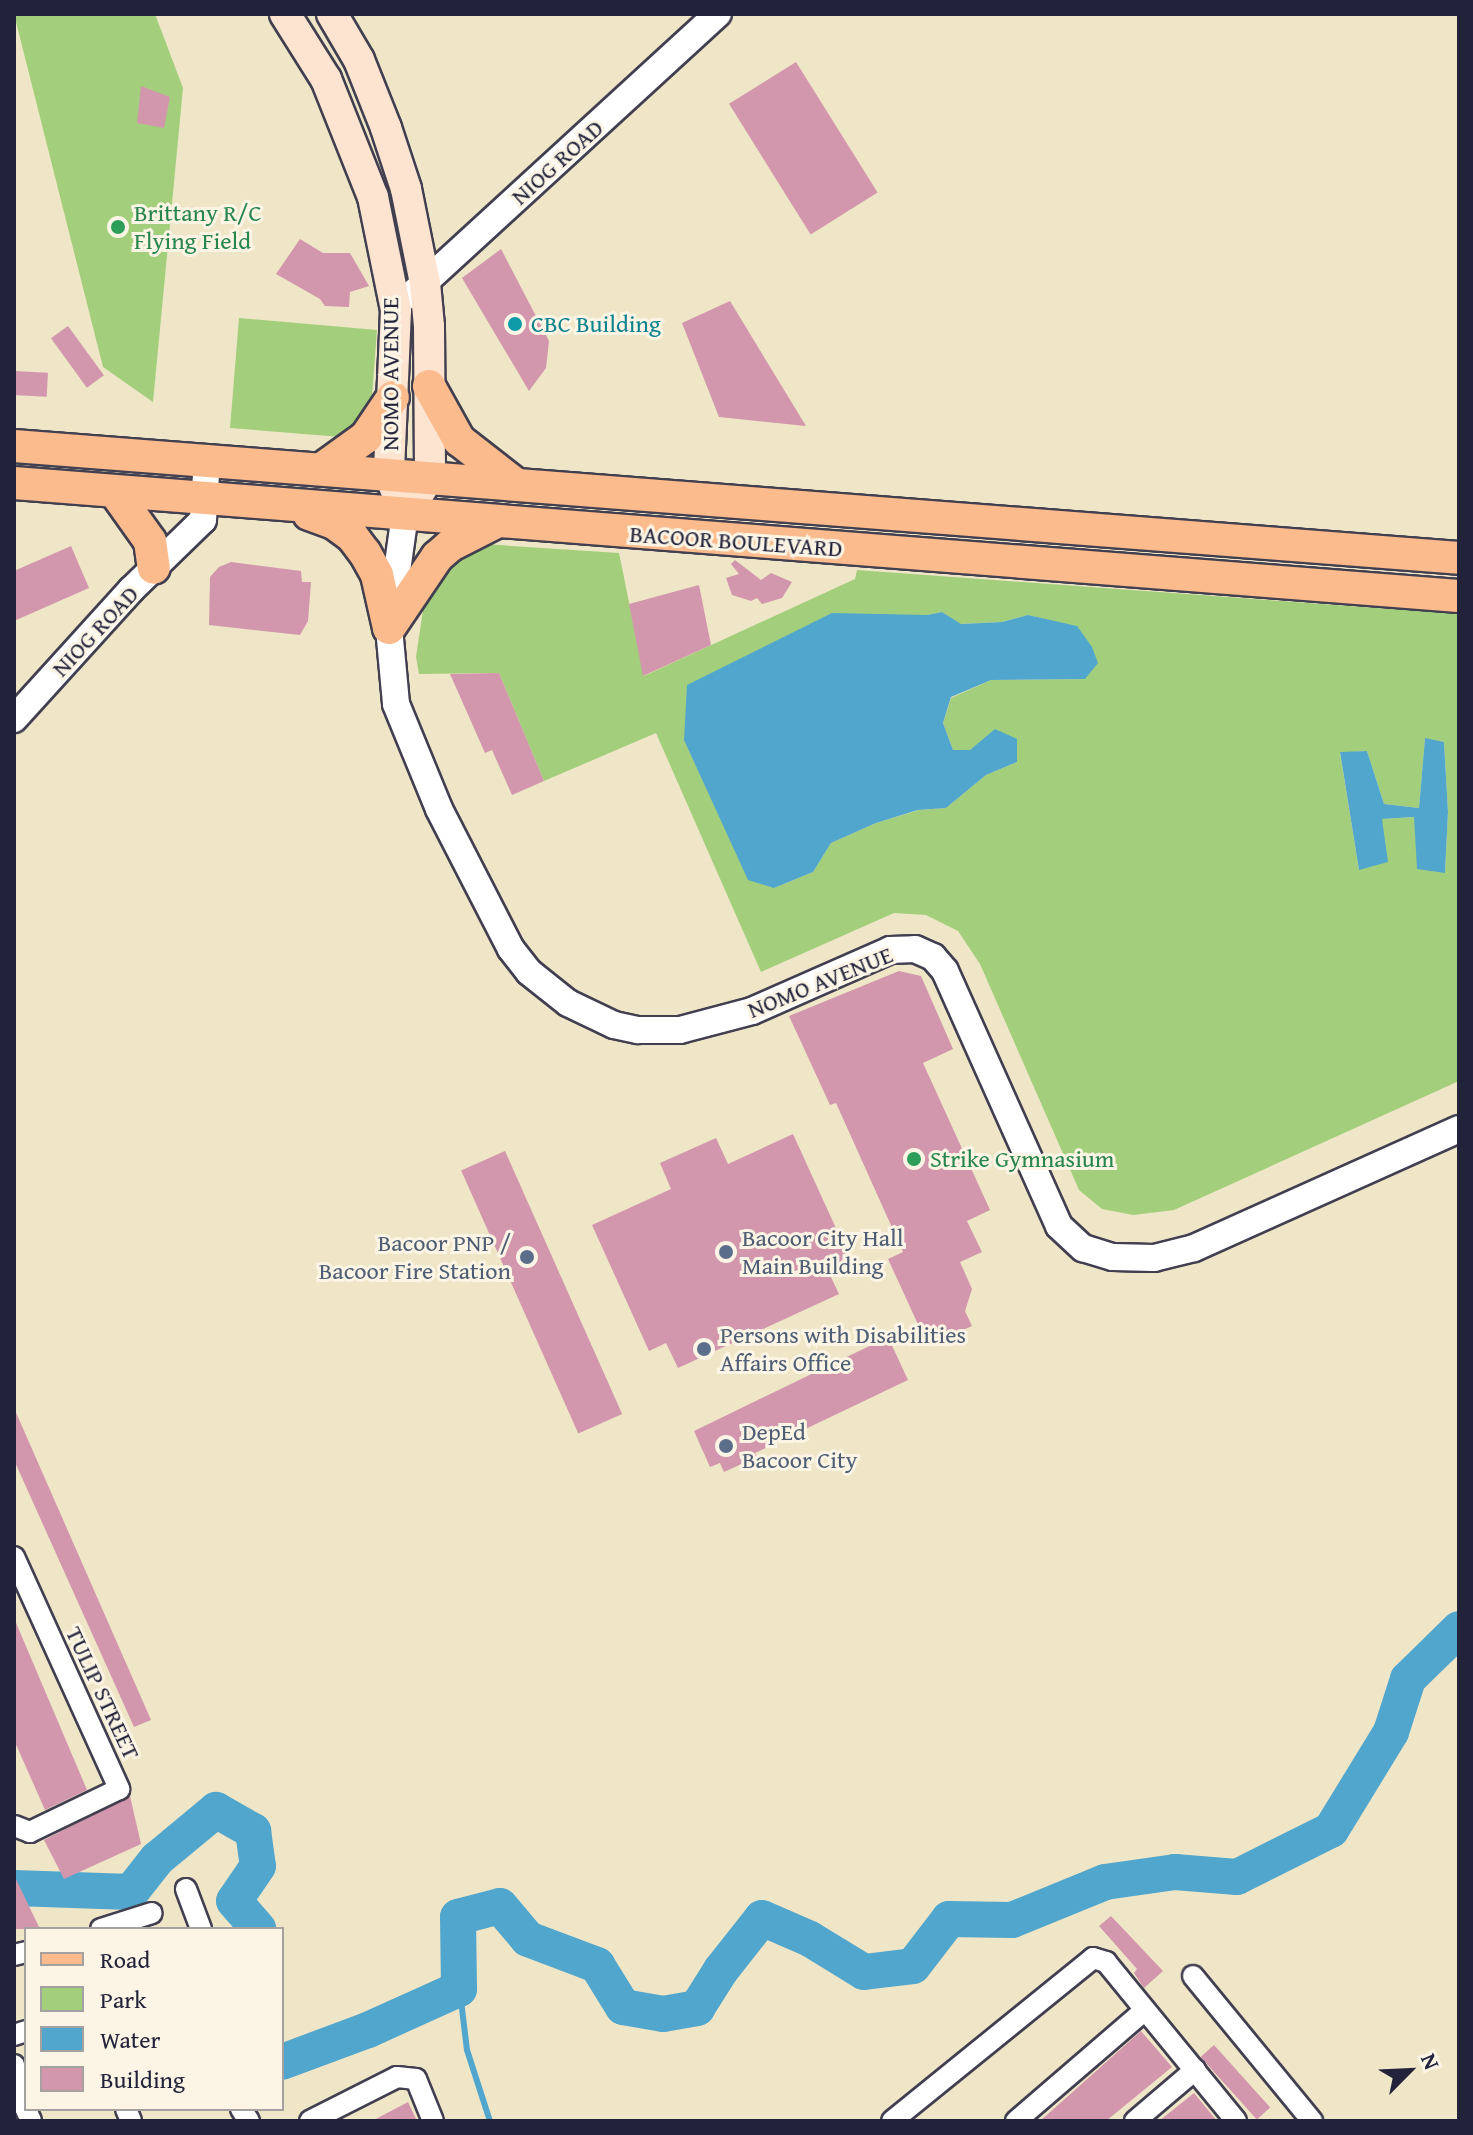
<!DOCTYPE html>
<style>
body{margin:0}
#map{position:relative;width:1473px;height:2135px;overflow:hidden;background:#efe5c7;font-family:"Gentium Book Plus",serif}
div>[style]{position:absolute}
.green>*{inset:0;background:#a3cf7c}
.water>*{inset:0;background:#51a6cd}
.stream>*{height:6px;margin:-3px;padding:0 3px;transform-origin:3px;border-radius:3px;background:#51a6cd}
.river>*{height:36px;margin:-18px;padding:0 18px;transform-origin:18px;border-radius:18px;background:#51a6cd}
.building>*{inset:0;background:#d297ac;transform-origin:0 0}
.roads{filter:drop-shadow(2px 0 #413f50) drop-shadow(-2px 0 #413f50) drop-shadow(0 2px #413f50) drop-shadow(0 -2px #413f50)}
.minor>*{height:20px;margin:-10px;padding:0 10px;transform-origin:10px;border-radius:10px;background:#fff}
.tertiary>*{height:26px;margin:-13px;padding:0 13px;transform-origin:13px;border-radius:13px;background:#fff}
.secondary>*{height:30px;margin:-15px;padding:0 15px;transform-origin:15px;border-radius:15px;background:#fde4d1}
.primary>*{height:32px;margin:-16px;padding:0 16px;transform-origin:16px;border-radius:16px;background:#fbbb8c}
.dots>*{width:22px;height:22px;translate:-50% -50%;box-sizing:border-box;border:4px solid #fcf5e5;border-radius:50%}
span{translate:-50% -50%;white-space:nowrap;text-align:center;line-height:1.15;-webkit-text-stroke:6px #fcf5e5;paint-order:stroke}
.street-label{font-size:24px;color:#22223b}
.leisure-label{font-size:24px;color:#27864d}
.left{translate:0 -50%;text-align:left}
.culture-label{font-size:24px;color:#0d838f}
.service-label{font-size:24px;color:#4e5e75}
.right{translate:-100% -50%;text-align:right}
.frame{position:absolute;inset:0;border:16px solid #22223b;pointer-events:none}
.legend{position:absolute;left:24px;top:1927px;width:260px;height:184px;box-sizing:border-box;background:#fcf5e5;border:2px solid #a5a1a1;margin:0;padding:10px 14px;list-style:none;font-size:24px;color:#22223b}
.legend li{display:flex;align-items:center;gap:16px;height:40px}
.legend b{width:40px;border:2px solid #a5a1a1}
.north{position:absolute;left:1369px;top:2031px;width:80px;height:80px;-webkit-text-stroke:6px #fcf5e5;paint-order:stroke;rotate:66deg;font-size:22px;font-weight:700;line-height:32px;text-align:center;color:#22223b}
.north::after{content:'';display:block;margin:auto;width:28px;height:36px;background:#22223b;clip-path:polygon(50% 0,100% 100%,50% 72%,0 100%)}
</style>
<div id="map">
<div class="green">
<div style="clip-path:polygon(14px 14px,155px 14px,183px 88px,153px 402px,103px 367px)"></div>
<div style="clip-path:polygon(239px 318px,377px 330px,371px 409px,341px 437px,230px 428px)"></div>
<div style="clip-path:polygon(evenodd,468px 543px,619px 553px,644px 676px,855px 579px,857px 570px,1459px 614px,1459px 1081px,1174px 1210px,1133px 1215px,1102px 1209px,1079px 1190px,980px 964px,958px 931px,926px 915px,894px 913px,761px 972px,656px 733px,544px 781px,499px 673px,419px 674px,416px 657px,426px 590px,468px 543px,942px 612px,960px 624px,1002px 622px,1028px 615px,1077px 627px,1085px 679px,991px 680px,951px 698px,943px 723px,953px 750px,970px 750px,1017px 762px,986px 775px,946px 808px,919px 810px,876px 823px,831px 843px,813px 872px,774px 888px,927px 615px,942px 612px,468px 543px,1425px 739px,1444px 742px,1448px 812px,1445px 873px,1415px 817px,1382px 819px,1359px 870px,1340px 753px,1367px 751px,1384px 804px,1419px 808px,1425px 739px)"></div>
</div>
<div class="water">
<div style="clip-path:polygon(942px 612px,961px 624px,1002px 622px,1028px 615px,1077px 626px,1092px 647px,1098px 663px,1085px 679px,991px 680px,951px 697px,943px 723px,953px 750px,970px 750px,995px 729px,1017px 739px,1017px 762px,986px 775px,946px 808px,918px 810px,876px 823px,831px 843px,813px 872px,774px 888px,748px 880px,684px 740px,687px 685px,832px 613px,927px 615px)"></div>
<div style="clip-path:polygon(1425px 738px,1444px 742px,1448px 812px,1445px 873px,1417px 869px,1414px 817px,1382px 819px,1388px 862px,1359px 870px,1340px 752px,1367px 751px,1384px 804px,1419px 808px)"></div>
</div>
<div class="stream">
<div style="left:459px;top:1984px;width:66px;rotate:83.1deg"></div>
<div style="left:467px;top:2050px;width:75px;rotate:72.1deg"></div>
</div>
<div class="river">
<div style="left:14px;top:1888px;width:117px;rotate:2deg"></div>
<div style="left:131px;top:1892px;width:42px;rotate:-51.8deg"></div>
<div style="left:157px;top:1859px;width:77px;rotate:-39.7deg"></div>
<div style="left:216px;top:1810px;width:43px;rotate:29.6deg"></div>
<div style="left:253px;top:1831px;width:35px;rotate:82deg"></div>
<div style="left:258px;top:1866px;width:42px;rotate:124.4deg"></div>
<div style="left:234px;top:1901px;width:37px;rotate:49deg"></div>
<div style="left:282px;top:2062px;width:92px;rotate:-20.4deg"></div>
<div style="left:368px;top:2030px;width:100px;rotate:-24.3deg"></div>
<div style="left:459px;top:1989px;width:72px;rotate:-90.8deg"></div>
<div style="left:458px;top:1917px;width:43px;rotate:-14.7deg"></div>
<div style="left:500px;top:1906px;width:43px;rotate:49.7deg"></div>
<div style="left:528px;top:1939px;width:74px;rotate:20.6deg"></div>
<div style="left:597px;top:1965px;width:49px;rotate:58.2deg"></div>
<div style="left:623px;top:2007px;width:41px;rotate:9.9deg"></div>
<div style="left:663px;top:2014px;width:35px;rotate:-10deg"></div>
<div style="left:697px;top:2008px;width:45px;rotate:-57.7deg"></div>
<div style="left:721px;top:1970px;width:66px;rotate:-51.7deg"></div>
<div style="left:762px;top:1918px;width:52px;rotate:23.6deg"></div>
<div style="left:810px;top:1939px;width:63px;rotate:31.4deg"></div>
<div style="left:864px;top:1972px;width:49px;rotate:-7deg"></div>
<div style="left:913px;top:1966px;width:59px;rotate:-52.5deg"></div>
<div style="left:949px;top:1919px;width:63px;rotate:0.9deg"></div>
<div style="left:1012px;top:1920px;width:100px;rotate:-22.2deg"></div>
<div style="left:1105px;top:1882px;width:71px;rotate:-8.1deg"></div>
<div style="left:1175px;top:1872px;width:62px;rotate:4.6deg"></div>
<div style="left:1237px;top:1877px;width:105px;rotate:-26.6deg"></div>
<div style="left:1331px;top:1830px;width:115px;rotate:-58.5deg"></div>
<div style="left:1391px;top:1732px;width:56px;rotate:-72.2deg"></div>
<div style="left:1408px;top:1679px;width:71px;rotate:-44.4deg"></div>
</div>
<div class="building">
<div style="left:796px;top:62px;width:154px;height:79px;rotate:58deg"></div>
<div style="clip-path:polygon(141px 86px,170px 97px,164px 128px,137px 123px)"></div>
<div style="clip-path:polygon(300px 239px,323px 253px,350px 253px,369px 286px,350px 292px,349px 307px,325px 306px,320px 299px,276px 274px)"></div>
<div style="clip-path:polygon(501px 249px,549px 341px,546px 368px,529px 391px,462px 278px)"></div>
<div style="clip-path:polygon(730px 301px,806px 426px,719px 417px,682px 323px)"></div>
<div style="left:68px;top:326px;width:61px;height:21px;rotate:54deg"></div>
<div style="left:14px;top:371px;width:34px;height:24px;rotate:3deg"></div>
<div style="clip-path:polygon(71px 546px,89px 588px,14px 621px,14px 571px)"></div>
<div style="clip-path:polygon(735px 560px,761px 580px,771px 573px,792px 582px,782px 598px,762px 604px,757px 598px,751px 601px,732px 595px,726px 578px,739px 574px,731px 564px)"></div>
<div style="clip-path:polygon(231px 562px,301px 571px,302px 582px,311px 582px,308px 621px,300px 635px,209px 625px,210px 577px,219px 567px)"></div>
<div style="clip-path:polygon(699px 585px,711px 645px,643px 676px,629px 604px)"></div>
<div style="clip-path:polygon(499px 673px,544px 781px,512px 795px,492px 750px,485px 753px,450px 674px)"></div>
<div style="clip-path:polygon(899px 971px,921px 976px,953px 1049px,923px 1063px,990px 1210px,967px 1221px,982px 1252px,960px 1262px,972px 1289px,965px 1311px,972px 1326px,928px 1346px,888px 1259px,903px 1252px,836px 1103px,830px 1105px,789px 1016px)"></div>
<div style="clip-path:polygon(793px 1134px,850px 1259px,827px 1269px,839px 1294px,678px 1368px,666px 1343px,649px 1351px,592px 1225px,671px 1189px,660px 1163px,716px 1138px,728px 1164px)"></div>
<div style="left:505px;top:1151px;width:288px;height:48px;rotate:66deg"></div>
<div style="clip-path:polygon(888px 1337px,908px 1380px,755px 1453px,757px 1457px,724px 1472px,720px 1463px,710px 1467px,694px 1431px)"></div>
<div style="clip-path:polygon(14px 1408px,151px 1720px,134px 1727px,14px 1460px)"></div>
<div style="clip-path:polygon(14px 1618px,87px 1790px,45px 1810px,14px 1740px)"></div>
<div style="clip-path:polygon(130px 1796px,141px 1844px,64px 1879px,44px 1840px)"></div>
<div style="clip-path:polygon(14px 1875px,40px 1929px,14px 1929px)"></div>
<div style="clip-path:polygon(1111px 1916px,1163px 1971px,1144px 1988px,1134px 1973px,1137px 1969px,1099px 1926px)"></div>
<div style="clip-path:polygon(1141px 2031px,1172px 2067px,1106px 2121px,1040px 2121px)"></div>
<div style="left:1214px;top:2045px;width:84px;height:18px;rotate:48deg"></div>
<div style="clip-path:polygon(1194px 2093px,1217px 2121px,1159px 2121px)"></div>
<div style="clip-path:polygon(408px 2102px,417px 2121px,372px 2121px)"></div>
</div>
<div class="roads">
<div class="minor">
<div style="left:14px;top:1557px;width:255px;rotate:65.6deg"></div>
<div style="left:119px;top:1789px;width:99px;rotate:154.2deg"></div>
<div style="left:30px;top:1832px;width:17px;rotate:-159deg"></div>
<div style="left:186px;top:1889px;width:43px;rotate:69.4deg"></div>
<div style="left:101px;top:1929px;width:53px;rotate:-17.4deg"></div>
<div style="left:14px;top:1955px;width:12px;rotate:-14deg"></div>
<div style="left:1193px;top:1976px;width:188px;rotate:50.6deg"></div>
<div style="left:14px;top:2035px;width:13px;rotate:-18deg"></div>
<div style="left:14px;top:2065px;width:33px;rotate:79deg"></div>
<div style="left:20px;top:2097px;width:26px;rotate:65deg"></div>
<div style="left:126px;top:2109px;width:13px;rotate:67deg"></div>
<div style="left:241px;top:2109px;width:14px;rotate:56deg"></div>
<div style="left:310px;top:2121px;width:97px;rotate:-26.8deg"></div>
<div style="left:397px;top:2077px;width:19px;rotate:6deg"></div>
<div style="left:416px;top:2079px;width:45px;rotate:68deg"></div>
<div style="left:892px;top:2121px;width:259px;rotate:-39deg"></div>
<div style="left:1093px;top:1958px;width:14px;rotate:17deg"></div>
<div style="left:1106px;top:1962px;width:205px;rotate:50.7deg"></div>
<div style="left:1016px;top:2121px;width:170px;rotate:-40.7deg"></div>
<div style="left:1135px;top:2121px;width:79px;rotate:-40.4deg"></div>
</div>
<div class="tertiary">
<div style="left:411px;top:295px;width:416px;rotate:-42.5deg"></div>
<div style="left:405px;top:514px;width:115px;rotate:98deg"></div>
<div style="left:389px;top:628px;width:76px;rotate:84.7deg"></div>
<div style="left:396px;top:704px;width:113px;rotate:67.7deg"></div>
<div style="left:439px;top:809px;width:157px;rotate:62.8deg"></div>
<div style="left:511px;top:949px;width:29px;rotate:52deg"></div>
<div style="left:529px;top:972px;width:50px;rotate:38.5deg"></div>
<div style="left:568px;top:1003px;width:51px;rotate:25.6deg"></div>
<div style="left:614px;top:1025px;width:25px;rotate:12deg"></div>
<div style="left:638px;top:1030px;width:42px"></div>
<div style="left:680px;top:1030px;width:74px;rotate:-14.8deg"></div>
<div style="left:752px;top:1011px;width:151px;rotate:-23.8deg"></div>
<div style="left:890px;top:950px;width:25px;rotate:-2deg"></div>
<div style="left:915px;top:949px;width:20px;rotate:24deg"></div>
<div style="left:933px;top:957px;width:18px;rotate:49deg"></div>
<div style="left:945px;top:971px;width:279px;rotate:65.9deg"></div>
<div style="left:1059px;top:1226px;width:33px;rotate:43deg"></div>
<div style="left:1083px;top:1248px;width:31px;rotate:17deg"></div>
<div style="left:1113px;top:1257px;width:41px;rotate:1.4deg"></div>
<div style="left:1154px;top:1258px;width:41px;rotate:-14deg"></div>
<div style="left:1194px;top:1248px;width:290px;rotate:-24.2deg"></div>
<div style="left:14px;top:719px;width:174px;rotate:-47.8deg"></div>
<div style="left:131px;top:590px;width:100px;rotate:-44.2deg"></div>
<div style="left:203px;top:520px;width:61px;rotate:-86.2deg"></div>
</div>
<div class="secondary">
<div style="left:285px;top:14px;width:77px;rotate:57.8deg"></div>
<div style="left:326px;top:79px;width:127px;rotate:68.3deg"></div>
<div style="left:373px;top:197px;width:115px;rotate:78.5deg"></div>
<div style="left:396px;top:310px;width:163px;rotate:92.5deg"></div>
<div style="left:389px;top:473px;width:44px;rotate:68.7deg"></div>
<div style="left:332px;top:14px;width:53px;rotate:59.6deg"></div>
<div style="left:359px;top:60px;width:73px;rotate:68.3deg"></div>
<div style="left:386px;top:128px;width:64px;rotate:71.8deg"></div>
<div style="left:406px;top:189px;width:96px;rotate:78.6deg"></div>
<div style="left:425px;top:283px;width:43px;rotate:84.7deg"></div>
<div style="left:429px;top:326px;width:150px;rotate:89.6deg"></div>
<div style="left:430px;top:476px;width:27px;rotate:123deg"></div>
</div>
<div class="primary">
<div style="left:429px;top:386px;width:62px;rotate:60.9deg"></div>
<div style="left:459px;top:440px;width:70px;rotate:38deg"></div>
<div style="left:14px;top:446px;width:1449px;rotate:4.43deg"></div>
<div style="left:323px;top:468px;width:53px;rotate:-35.8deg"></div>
<div style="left:366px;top:437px;width:48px;rotate:-56deg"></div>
<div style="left:14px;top:483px;width:1449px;rotate:4.47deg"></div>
<div style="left:115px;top:492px;width:60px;rotate:54.5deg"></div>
<div style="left:150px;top:541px;width:27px;rotate:82deg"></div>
<div style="left:309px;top:514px;width:27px;rotate:20deg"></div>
<div style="left:334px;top:523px;width:22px;rotate:36deg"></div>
<div style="left:352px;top:536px;width:21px;rotate:53deg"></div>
<div style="left:365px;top:553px;width:25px;rotate:61deg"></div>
<div style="left:377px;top:575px;width:54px;rotate:77.2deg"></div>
<div style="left:389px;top:628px;width:86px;rotate:-55.9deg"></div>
<div style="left:437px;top:557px;width:18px;rotate:-41deg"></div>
<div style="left:451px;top:545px;width:48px;rotate:-27.1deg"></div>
</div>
</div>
<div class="dots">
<div style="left:118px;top:227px;background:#2e9e5b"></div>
<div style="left:515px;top:324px;background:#0f9aa8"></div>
<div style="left:914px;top:1159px;background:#2e9e5b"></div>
<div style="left:726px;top:1252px;background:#5c6f8a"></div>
<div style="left:527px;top:1257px;background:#5c6f8a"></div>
<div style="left:704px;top:1349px;background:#5c6f8a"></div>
<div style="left:726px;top:1446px;background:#5c6f8a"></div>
</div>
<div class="street-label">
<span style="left:557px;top:162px;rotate:-42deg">NIOG ROAD</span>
<span style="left:390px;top:374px;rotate:-90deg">NOMO AVENUE</span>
<span style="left:736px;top:541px;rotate:4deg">BACOOR BOULEVARD</span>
<span style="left:95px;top:631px;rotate:-47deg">NIOG ROAD</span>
<span style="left:820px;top:982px;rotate:-22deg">NOMO AVENUE</span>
<span style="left:103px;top:1693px;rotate:65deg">TULIP STREET</span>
</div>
<div class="leisure-label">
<span class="left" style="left:134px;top:227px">Brittany R/C<br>Flying Field</span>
<span class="left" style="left:930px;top:1159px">Strike Gymnasium</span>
</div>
<div class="culture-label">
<span class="left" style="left:531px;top:324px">CBC Building</span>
</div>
<div class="service-label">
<span class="left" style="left:742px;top:1252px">Bacoor City Hall<br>Main Building</span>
<span class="right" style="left:511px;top:1257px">Bacoor PNP /<br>Bacoor Fire Station</span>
<span class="left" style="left:720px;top:1349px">Persons with Disabilities<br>Affairs Office</span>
<span class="left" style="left:742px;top:1446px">DepEd<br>Bacoor City</span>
</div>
<div class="frame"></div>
<ul class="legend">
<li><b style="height:10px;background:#fbbb8c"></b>Road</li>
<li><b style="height:22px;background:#a3cf7c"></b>Park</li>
<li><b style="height:22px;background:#51a6cd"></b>Water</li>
<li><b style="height:22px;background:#d297ac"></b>Building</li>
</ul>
<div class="north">N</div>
</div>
